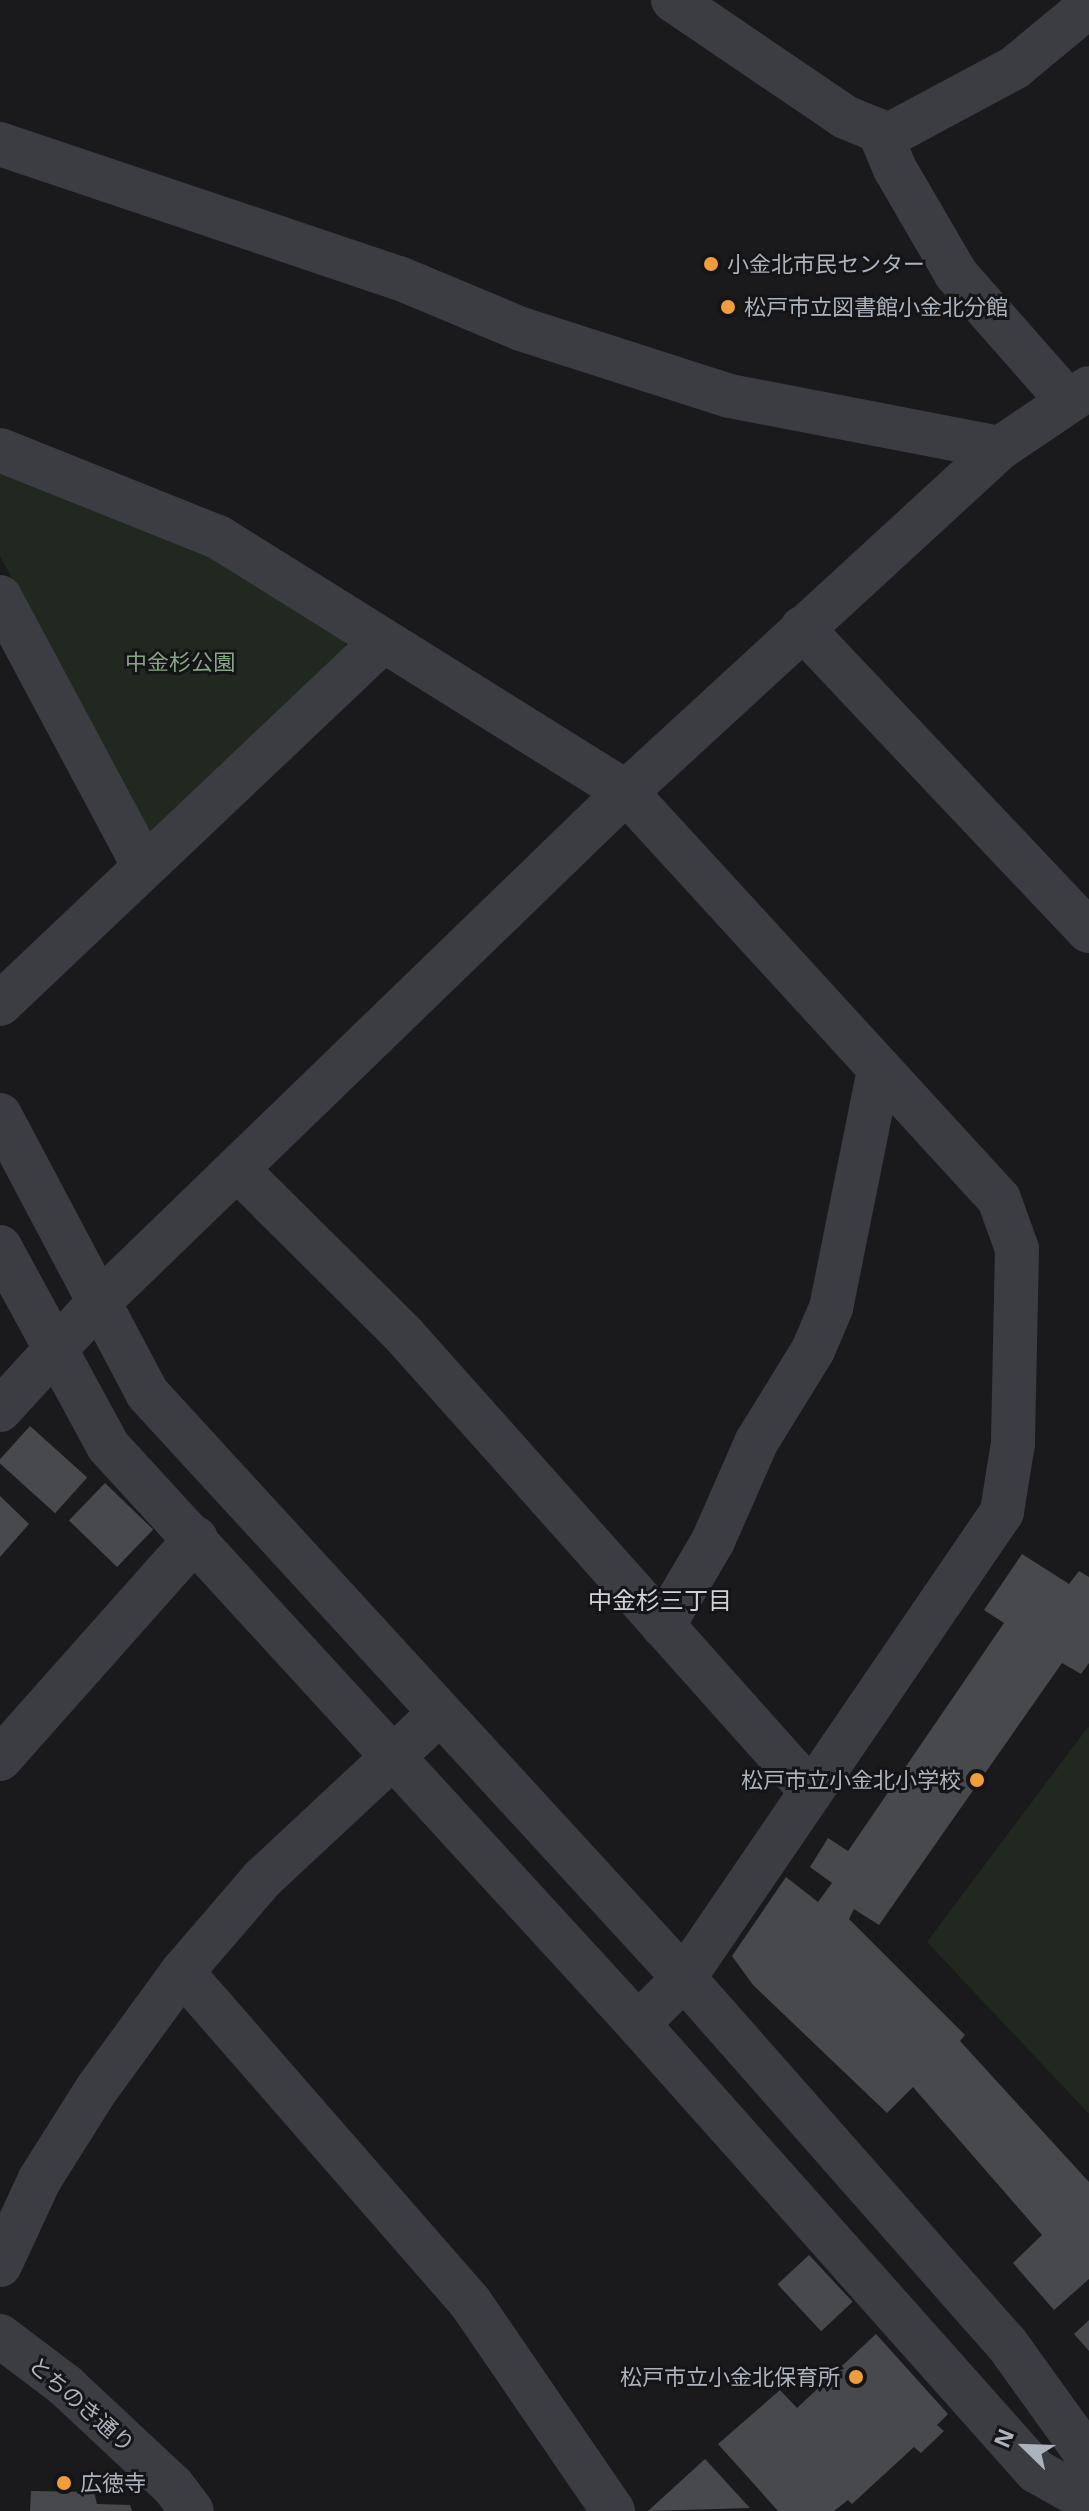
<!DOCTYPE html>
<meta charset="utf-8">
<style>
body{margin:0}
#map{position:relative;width:1089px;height:2511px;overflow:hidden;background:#1a1a1d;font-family:"Noto Sans","Noto Sans JP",sans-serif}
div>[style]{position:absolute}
.green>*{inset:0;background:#202820}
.building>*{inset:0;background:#47494c;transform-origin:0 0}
.minor>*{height:44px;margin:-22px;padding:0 22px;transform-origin:22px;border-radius:22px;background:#3b3d42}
.dots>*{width:22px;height:22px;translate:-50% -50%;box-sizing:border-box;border:4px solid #151518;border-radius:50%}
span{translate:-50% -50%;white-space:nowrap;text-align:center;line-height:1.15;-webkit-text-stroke:6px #151518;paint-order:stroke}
.poi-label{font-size:22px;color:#adb3bc}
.left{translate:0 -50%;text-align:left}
.right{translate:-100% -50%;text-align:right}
.park-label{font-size:22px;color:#86a784}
.street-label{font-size:22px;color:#adb3bc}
.neighbourhood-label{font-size:24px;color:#ced2d8}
.north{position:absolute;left:985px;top:2407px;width:80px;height:80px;-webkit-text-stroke:6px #151518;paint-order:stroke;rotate:293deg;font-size:22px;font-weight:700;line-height:32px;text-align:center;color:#adb3bc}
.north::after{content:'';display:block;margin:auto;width:28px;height:36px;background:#adb3bc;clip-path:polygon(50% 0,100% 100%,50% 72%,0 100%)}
</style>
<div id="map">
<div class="green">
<div style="clip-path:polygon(0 469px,202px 548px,346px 634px,345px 656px,150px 836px,0 556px)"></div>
<div style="clip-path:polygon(1088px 1727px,1089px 1728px,1089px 2114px,927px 1942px)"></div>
</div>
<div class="building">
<div style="left:30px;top:1426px;width:77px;height:48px;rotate:42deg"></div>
<div style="left:105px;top:1483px;width:67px;height:52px;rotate:44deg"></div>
<div style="clip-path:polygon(0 1496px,29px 1524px,0 1557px)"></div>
<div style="clip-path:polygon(1022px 1554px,1069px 1584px,1079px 1571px,1089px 1577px,1089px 1663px,1081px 1674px,1062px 1663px,879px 1925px,854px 1909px,849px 1919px,965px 2035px,960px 2041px,1089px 2182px,1089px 2279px,1054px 2310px,1013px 2263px,1042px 2235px,913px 2087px,887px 2113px,753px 1985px,732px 1956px,786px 1877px,818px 1902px,832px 1883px,810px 1867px,828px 1838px,848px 1851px,1004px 1623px,984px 1610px)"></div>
<div style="left:809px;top:2255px;width:64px;height:43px;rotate:47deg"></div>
<div style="clip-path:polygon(1089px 2320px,1089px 2351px,1074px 2334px)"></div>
<div style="clip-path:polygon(876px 2334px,948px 2414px,937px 2425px,944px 2431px,921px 2453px,914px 2447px,852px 2504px,848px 2500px,834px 2511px,778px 2511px,718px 2444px,780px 2390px,797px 2408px)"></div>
<div style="clip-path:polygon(705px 2459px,750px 2508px,648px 2511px)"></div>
<div style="clip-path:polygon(31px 2491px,94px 2492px,97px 2504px,130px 2505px,132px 2511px,30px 2511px)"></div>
</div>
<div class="minor">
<div style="left:673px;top:0;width:208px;rotate:34.2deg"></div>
<div style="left:845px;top:117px;width:48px;rotate:22.2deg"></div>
<div style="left:889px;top:135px;width:142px;rotate:-28.2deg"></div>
<div style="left:1014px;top:68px;width:97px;rotate:-39.6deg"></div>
<div style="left:879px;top:131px;width:41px;rotate:67.2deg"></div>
<div style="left:895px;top:169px;width:121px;rotate:59.8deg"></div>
<div style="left:956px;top:274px;width:168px;rotate:48.6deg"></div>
<div style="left:0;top:144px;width:421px;rotate:18.6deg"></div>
<div style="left:399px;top:278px;width:132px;rotate:22.7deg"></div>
<div style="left:521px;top:329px;width:219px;rotate:17.8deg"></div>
<div style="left:730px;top:396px;width:275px;rotate:10.9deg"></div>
<div style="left:0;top:450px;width:235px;rotate:21.8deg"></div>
<div style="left:218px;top:537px;width:481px;rotate:32deg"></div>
<div style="left:626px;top:792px;width:552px;rotate:47.5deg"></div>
<div style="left:999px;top:1199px;width:53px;rotate:70.2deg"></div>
<div style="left:1017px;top:1249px;width:194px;rotate:91.2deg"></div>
<div style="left:1013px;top:1443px;width:70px;rotate:99.1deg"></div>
<div style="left:1002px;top:1512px;width:564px;rotate:124.31deg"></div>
<div style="left:684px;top:1978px;width:65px;rotate:135deg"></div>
<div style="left:0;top:597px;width:306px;rotate:61.9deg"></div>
<div style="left:802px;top:628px;width:417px;rotate:46.6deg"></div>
<div style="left:0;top:1004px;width:528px;rotate:-43.46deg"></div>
<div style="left:0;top:1115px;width:314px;rotate:62.1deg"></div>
<div style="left:147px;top:1393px;width:794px;rotate:47.45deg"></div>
<div style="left:684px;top:1978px;width:488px;rotate:48.6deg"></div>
<div style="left:1007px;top:2344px;width:140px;rotate:54.3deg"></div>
<div style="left:237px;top:1169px;width:235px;rotate:44.8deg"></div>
<div style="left:404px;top:1335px;width:610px;rotate:48.26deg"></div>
<div style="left:0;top:1247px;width:226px;rotate:61.5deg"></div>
<div style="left:108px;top:1446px;width:784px;rotate:47.48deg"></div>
<div style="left:638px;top:2024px;width:599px;rotate:48.32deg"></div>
<div style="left:1036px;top:2471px;width:61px;rotate:29.5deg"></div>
<div style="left:0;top:1410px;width:144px;rotate:-47.5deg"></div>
<div style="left:97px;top:1304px;width:736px;rotate:-44.06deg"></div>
<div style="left:626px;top:792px;width:508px;rotate:-42.61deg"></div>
<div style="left:1000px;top:448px;width:107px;rotate:-34deg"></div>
<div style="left:663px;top:1626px;width:99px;rotate:-59.5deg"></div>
<div style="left:713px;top:1541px;width:109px;rotate:-66.3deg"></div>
<div style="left:757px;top:1441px;width:107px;rotate:-58.4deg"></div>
<div style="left:813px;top:1350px;width:46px;rotate:-66.8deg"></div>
<div style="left:831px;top:1308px;width:243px;rotate:-78.6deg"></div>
<div style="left:0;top:1759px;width:295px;rotate:-48.4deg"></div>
<div style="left:182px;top:1972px;width:438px;rotate:48.9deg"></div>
<div style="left:470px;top:2302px;width:253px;rotate:55.6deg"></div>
<div style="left:0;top:2265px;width:95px;rotate:-65.1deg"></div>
<div style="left:40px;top:2179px;width:105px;rotate:-57.8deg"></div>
<div style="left:96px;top:2090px;width:146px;rotate:-53.9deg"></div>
<div style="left:182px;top:1972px;width:123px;rotate:-49.3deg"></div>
<div style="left:262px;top:1879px;width:243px;rotate:-43deg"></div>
<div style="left:0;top:2336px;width:83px;rotate:37.1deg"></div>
<div style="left:66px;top:2386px;width:146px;rotate:43.1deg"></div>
<div style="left:173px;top:2486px;width:31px;rotate:53deg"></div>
</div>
<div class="dots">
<div style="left:711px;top:264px;background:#f29d3c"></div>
<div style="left:728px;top:307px;background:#f29d3c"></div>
<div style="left:977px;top:1780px;background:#f29d3c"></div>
<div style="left:856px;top:2377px;background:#f29d3c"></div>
<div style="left:64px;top:2483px;background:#f29d3c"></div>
</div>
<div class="poi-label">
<span class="left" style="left:727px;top:264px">小金北市民センター</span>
<span class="left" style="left:744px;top:307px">松戸市立図書館小金北分館</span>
<span class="right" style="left:961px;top:1780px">松戸市立小金北小学校</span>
<span class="right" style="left:840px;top:2377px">松戸市立小金北保育所</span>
<span class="left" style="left:80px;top:2483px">広徳寺</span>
</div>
<div class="park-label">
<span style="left:180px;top:662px">中金杉公園</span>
</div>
<div class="street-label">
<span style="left:82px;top:2404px;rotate:41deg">とちのき通り</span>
</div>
<div class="neighbourhood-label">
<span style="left:660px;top:1600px">中金杉三丁目</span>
</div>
<div class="north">N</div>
</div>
